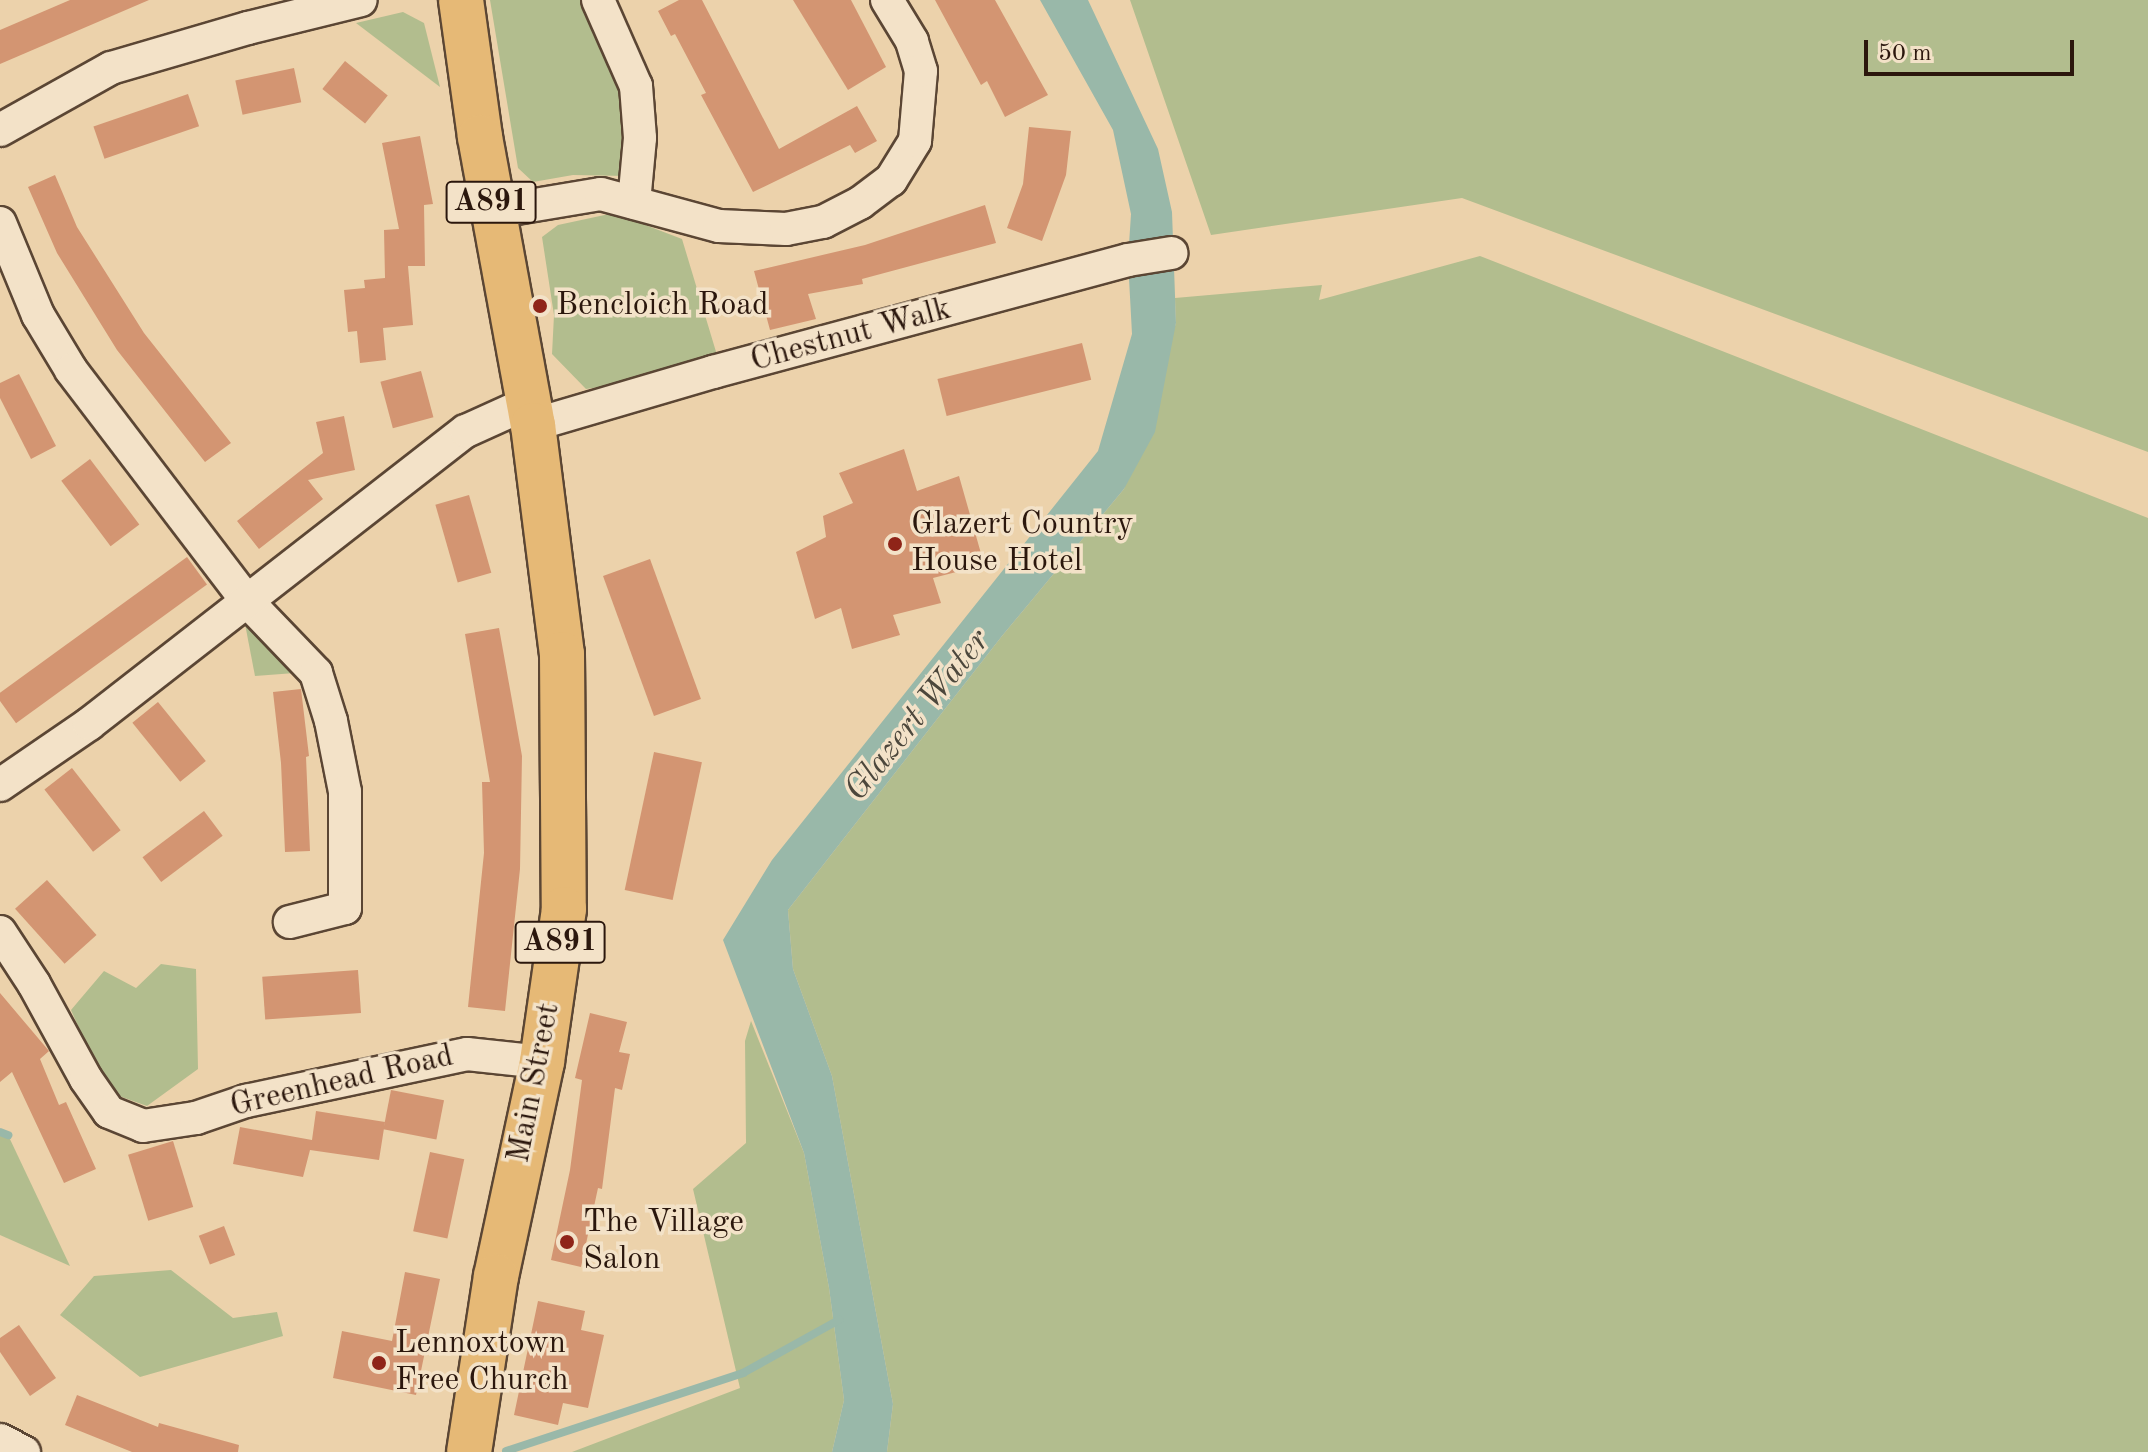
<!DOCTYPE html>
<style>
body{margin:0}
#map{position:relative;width:2148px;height:1452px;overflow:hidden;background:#ecd2ab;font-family:"Old Standard TT",serif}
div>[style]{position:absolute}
.green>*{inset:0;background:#b2bd8e}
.water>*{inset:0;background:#99b8a9}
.stream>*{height:8px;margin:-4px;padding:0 4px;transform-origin:4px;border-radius:4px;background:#99b8a9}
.building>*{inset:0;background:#d39572;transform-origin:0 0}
.roads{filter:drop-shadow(2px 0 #5b4634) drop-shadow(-2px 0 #5b4634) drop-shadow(0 2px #5b4634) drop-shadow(0 -2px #5b4634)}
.street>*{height:32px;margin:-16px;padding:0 16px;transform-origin:16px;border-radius:16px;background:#f3e2c8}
.primary>*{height:44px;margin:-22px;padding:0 22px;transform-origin:22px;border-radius:22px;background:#e6b976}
.dots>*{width:22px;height:22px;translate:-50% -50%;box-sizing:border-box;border:4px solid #f3e2c8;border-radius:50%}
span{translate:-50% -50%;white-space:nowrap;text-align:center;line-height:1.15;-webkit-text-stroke:7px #f3e2c8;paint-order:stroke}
.shield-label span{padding:2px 6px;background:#f3e2c8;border:2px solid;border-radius:6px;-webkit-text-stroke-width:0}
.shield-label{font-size:30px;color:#2b170d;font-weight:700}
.poi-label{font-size:32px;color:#2b170d}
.left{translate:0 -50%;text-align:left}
.street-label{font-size:32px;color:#2b170d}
.water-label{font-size:34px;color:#4c473c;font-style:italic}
.scale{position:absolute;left:1864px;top:40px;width:210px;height:36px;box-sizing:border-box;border:4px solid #2b170d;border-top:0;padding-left:10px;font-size:24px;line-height:28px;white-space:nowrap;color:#2b170d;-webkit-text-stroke:6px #f3e2c8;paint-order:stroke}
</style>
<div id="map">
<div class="green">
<div style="clip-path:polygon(490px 0,582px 0,609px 50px,622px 88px,627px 176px,573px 175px,533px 182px,518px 168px)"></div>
<div style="clip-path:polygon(1130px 0,2148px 0,2148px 452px,1462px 198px,1211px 235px)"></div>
<div style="clip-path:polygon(403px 12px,424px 23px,440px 87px,356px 23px)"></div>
<div style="clip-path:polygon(614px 213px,682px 239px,717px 355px,613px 385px,586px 389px,552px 354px,554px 315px,542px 237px,558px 225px)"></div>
<div style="clip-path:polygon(1480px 256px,2148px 518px,2148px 1452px,887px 1452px,893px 1404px,832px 1076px,793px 969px,788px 910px,1002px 636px,1124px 489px,1176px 323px,1175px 298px,1322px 285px,1319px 300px)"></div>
<div style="clip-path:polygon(245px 624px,266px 627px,308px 672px,255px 676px)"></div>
<div style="clip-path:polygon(161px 964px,196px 969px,198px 1069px,147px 1106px,119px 1096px,99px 1074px,71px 1010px,104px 971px,136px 988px)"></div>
<div style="clip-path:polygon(751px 1021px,804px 1153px,829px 1288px,844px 1400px,832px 1452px,572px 1452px,740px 1388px,693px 1189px,746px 1143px,745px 1041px)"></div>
<div style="clip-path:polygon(0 1132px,8px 1135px,70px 1266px,0 1235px)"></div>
<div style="clip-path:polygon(171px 1270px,233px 1318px,277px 1312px,283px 1336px,140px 1377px,60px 1315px,94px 1276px)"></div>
</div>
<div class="water">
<div style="clip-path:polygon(1040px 0,1088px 0,1158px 149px,1172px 212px,1176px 323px,1155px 432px,1124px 489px,1002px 636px,788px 910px,793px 969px,832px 1076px,893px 1404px,887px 1452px,832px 1452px,844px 1400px,829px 1288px,804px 1153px,723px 940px,772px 860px,1098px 451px,1132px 334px,1128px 260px,1131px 214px,1113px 130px)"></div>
</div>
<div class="stream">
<div style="left:0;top:1132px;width:9px;rotate:21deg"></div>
<div style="left:506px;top:1451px;width:250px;rotate:-18.2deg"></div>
<div style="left:743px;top:1373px;width:110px;rotate:-28.9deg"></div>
</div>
<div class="building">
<div style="clip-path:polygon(70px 0,149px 0,0 64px,0 30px)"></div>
<div style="clip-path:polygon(679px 0,702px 0,779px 149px,857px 106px,877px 141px,855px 153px,850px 145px,753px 192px,701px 95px,706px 93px,675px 34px,671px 36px,658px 11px)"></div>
<div style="clip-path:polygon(793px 0,851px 0,886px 67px,848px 90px)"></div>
<div style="clip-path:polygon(935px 0,995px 0,1048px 95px,1005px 117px,987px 81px,981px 85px)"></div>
<div style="left:345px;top:61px;width:55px;height:36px;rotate:39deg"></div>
<div style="left:294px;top:68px;width:35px;height:60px;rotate:78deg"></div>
<div style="left:188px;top:94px;width:34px;height:100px;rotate:71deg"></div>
<div style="clip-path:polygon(1029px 127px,1071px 131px,1066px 175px,1042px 241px,1007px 228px,1023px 184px)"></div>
<div style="clip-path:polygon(420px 136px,433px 204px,424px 205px,425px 266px,408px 266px,413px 325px,383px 328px,386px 360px,360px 363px,357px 331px,348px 332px,344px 290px,365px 288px,364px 280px,385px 278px,384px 230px,399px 229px,382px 143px)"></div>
<div style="clip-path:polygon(55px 175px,77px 227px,144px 333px,231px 443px,205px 462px,117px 350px,57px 253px,28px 187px)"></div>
<div style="clip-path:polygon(985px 205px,996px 243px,862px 279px,863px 284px,808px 294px,816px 319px,770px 330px,754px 271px,865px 245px)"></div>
<div style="left:1082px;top:343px;width:38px;height:149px;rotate:76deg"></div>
<div style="left:421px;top:371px;width:48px;height:42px;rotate:75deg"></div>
<div style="clip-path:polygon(19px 374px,56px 446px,31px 459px,0 398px,0 383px)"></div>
<div style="clip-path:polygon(344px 416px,355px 470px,308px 480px,323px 499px,259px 549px,237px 521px,323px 453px,316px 422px)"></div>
<div style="clip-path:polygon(904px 449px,917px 491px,959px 476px,982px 557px,962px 560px,964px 570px,933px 578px,941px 603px,893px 615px,900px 635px,852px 649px,841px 608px,815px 619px,796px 552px,826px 537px,823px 516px,853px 503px,839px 473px)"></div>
<div style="left:90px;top:459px;width:82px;height:36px;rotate:53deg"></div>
<div style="left:469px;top:495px;width:81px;height:35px;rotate:74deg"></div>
<div style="left:187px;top:557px;width:34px;height:236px;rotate:54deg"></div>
<div style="left:650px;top:559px;width:149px;height:50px;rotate:70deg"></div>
<div style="clip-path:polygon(499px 628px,522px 756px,520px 869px,505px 1011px,468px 1007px,484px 853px,482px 782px,490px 782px,465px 634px)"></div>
<div style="clip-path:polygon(301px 689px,309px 756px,306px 757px,310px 851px,285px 852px,281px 763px,273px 692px)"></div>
<div style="left:158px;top:702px;width:76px;height:33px;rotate:51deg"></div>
<div style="left:654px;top:752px;width:49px;height:141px;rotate:12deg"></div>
<div style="left:72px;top:768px;width:79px;height:35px;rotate:52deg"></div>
<div style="left:204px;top:811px;width:31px;height:77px;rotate:53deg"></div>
<div style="left:47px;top:880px;width:74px;height:43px;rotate:48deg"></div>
<div style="left:358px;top:970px;width:43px;height:96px;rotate:86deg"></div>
<div style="clip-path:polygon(0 993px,49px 1051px,40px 1059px,59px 1105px,66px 1102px,96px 1169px,64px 1183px,12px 1072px,0 1082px)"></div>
<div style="clip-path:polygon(590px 1013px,627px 1022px,619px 1052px,630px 1054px,622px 1090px,615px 1088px,602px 1189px,598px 1188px,581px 1267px,551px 1260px,570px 1170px,582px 1080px,575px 1078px)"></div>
<div style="left:391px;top:1090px;width:54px;height:40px;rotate:11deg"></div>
<div style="clip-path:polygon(316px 1111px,385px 1122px,379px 1160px,310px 1150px,303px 1177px,233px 1164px,240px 1127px,312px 1140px)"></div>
<div style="left:173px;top:1141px;width:69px;height:47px;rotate:73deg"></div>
<div style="left:430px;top:1152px;width:35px;height:81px;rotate:12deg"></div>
<div style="left:224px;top:1226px;width:31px;height:27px;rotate:69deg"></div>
<div style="clip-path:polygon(405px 1272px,440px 1279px,416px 1395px,333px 1378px,342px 1331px,392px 1341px)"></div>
<div style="clip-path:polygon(538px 1301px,585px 1311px,581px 1330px,604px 1335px,588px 1408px,563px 1403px,558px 1425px,514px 1415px)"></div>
<div style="clip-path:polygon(19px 1325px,56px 1378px,30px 1396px,0 1352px,0 1338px)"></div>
<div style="clip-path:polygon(77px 1395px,158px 1427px,159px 1423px,239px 1445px,238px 1452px,132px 1452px,65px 1425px)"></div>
</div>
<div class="roads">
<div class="street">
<div style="left:598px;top:0;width:94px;rotate:66.2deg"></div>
<div style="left:636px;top:86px;width:52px;rotate:85.6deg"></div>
<div style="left:640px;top:138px;width:65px;rotate:95.3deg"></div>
<div style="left:0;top:130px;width:127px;rotate:-29.2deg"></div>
<div style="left:111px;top:68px;width:143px;rotate:-16.3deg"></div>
<div style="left:248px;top:28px;width:116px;rotate:-13.9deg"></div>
<div style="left:493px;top:212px;width:109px;rotate:-9.5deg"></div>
<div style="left:601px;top:194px;width:122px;rotate:15.2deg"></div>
<div style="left:719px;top:226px;width:67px;rotate:2.6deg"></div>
<div style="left:786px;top:229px;width:38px;rotate:-11deg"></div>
<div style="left:823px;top:222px;width:42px;rotate:-27.2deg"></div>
<div style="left:860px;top:203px;width:39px;rotate:-37deg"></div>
<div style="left:891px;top:180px;width:46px;rotate:-58.4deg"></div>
<div style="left:915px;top:141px;width:70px;rotate:-85.1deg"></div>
<div style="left:921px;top:71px;width:31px;rotate:-107deg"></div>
<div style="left:912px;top:41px;width:48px;rotate:-121.4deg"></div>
<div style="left:0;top:223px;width:100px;rotate:67.6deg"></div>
<div style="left:38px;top:315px;width:64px;rotate:59deg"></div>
<div style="left:71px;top:370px;width:290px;rotate:52.7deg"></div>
<div style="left:247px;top:601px;width:100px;rotate:46.2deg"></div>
<div style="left:316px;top:673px;width:50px;rotate:72.6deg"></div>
<div style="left:331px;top:721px;width:72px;rotate:78.8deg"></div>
<div style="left:345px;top:792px;width:116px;rotate:90deg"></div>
<div style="left:345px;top:908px;width:57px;rotate:165.7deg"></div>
<div style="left:533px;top:425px;width:188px;rotate:-16.4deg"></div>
<div style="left:713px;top:372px;width:430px;rotate:-15.1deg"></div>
<div style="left:1128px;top:260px;width:44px;rotate:-9.2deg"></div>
<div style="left:0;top:785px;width:108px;rotate:-34.4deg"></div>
<div style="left:89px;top:724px;width:477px;rotate:-37.9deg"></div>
<div style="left:466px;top:431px;width:68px;rotate:-24.3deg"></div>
<div style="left:0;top:932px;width:62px;rotate:56.8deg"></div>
<div style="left:34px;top:984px;width:108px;rotate:61.3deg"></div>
<div style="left:86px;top:1079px;width:40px;rotate:55.1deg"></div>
<div style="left:109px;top:1112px;width:37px;rotate:22deg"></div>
<div style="left:143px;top:1126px;width:54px;rotate:-8.6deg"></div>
<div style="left:196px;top:1118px;width:53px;rotate:-18.8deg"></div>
<div style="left:246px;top:1101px;width:226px;rotate:-12deg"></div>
<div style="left:467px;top:1054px;width:75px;rotate:6.1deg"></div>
<div style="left:0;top:1440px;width:27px;rotate:27deg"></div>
</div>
<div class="primary">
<div style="left:461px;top:0;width:138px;rotate:82.1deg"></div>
<div style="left:480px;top:137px;width:293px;rotate:79.6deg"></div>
<div style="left:533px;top:425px;width:231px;rotate:82.8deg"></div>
<div style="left:562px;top:654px;width:255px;rotate:89.6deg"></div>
<div style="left:564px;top:909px;width:155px;rotate:98.2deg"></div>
<div style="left:542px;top:1062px;width:219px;rotate:102.1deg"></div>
<div style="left:496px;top:1276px;width:178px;rotate:98.7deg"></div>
</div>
</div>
<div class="dots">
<div style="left:540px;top:306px;background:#8f2418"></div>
<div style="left:895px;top:544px;background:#8f2418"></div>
<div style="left:567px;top:1242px;background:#8f2418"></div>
<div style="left:379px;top:1363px;background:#8f2418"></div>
</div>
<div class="shield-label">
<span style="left:491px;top:202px">A891</span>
<span style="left:560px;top:942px">A891</span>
</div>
<div class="poi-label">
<span class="left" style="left:556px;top:306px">Bencloich Road</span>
<span class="left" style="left:911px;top:544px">Glazert Country<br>House Hotel</span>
<span class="left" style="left:583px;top:1242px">The Village<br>Salon</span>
<span class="left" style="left:395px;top:1363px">Lennoxtown<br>Free Church</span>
</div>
<div class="street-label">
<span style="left:851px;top:336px;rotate:-15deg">Chestnut Walk</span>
<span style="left:342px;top:1082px;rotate:-13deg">Greenhead Road</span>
<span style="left:535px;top:1083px;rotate:-79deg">Main Street</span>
</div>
<div class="water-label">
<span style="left:918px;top:716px;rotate:-51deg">Glazert Water</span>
</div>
<div class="scale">50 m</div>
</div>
